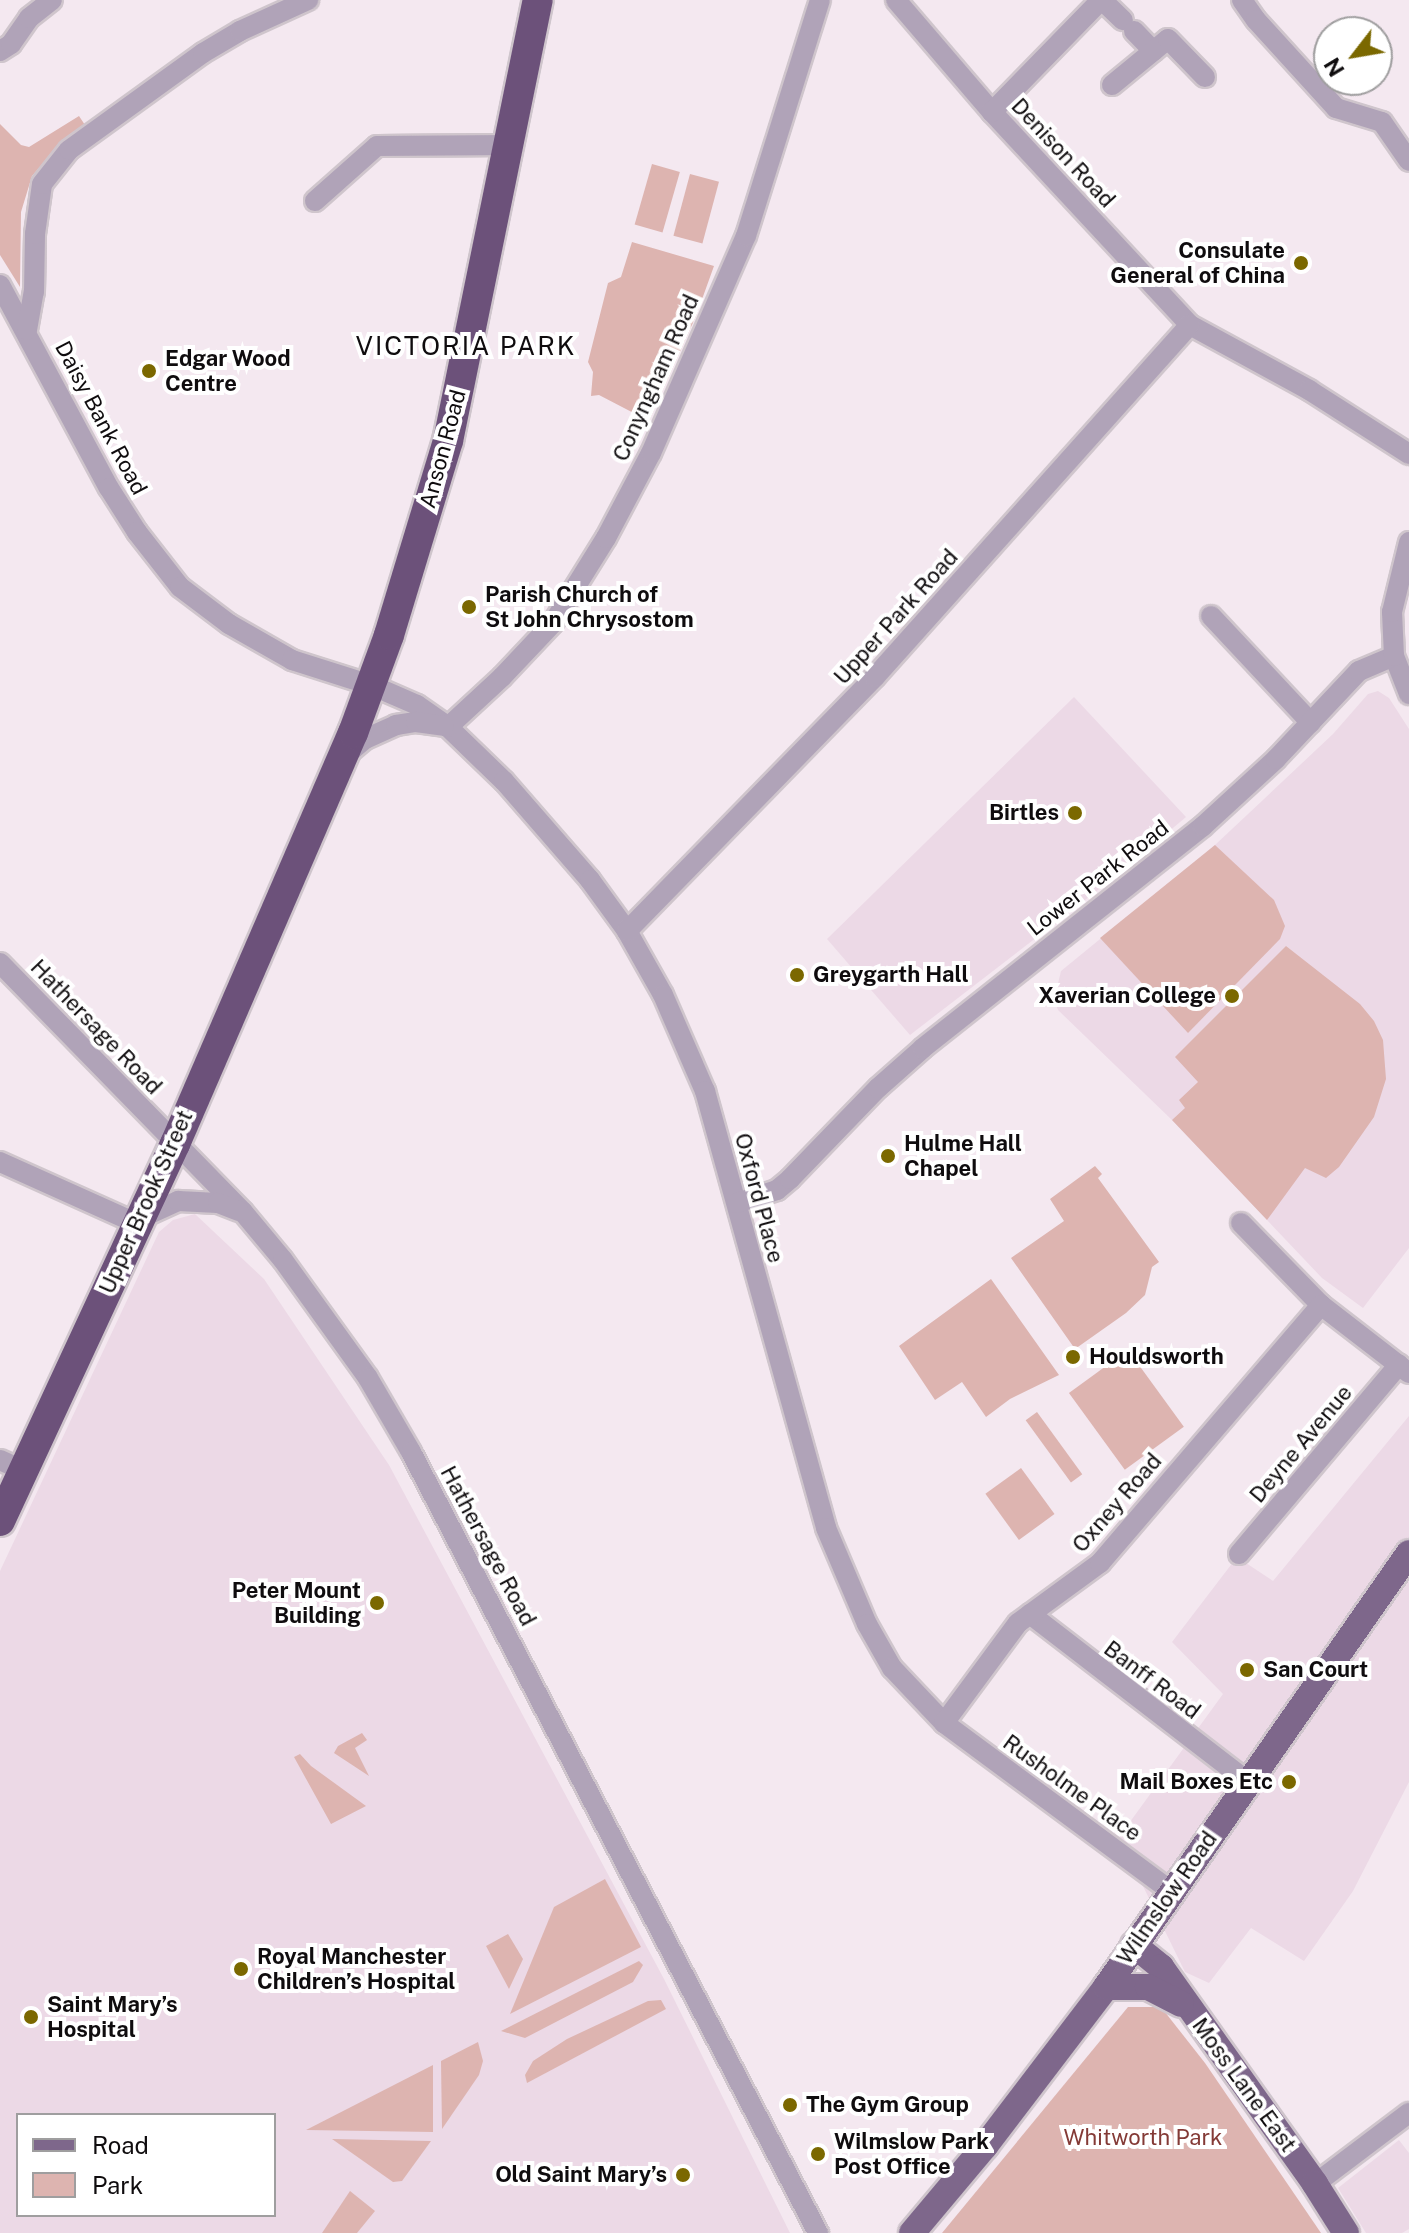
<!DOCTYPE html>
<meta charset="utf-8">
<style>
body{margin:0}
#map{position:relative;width:1409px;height:2233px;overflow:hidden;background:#f4e8f0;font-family:"Public Sans",sans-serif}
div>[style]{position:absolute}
.built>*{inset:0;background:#ecd9e6}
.green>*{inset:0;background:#ddb4b0;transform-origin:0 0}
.roads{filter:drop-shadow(2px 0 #cfc5cc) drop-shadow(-2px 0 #cfc5cc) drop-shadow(0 2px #cfc5cc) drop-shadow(0 -2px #cfc5cc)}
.minor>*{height:20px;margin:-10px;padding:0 10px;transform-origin:10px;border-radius:10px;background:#b0a3b8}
.major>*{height:26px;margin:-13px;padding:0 13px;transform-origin:13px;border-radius:13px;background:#7e678b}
.highway>*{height:30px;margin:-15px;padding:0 15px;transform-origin:15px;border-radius:15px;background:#6c517a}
.dots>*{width:22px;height:22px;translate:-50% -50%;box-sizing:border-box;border:4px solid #fff;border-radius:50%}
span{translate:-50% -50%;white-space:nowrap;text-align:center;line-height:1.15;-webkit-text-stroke:8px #fff;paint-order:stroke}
.street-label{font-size:22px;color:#0f0c0e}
.poi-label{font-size:22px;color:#0f0c0e;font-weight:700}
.right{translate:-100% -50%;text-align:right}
.left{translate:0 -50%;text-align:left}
.park-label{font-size:22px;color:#843a36}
.quarter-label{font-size:26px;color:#0f0c0e;letter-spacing:2px}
.legend{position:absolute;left:16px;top:2113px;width:260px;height:104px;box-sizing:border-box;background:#fff;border:2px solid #9f9e9f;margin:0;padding:10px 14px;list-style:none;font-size:24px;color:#0f0c0e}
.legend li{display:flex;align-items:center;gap:16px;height:40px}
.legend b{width:40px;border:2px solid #9f9e9f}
.north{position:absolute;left:1313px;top:16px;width:80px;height:80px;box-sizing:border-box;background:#fff;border:2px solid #9f9e9f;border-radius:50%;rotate:239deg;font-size:22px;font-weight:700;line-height:32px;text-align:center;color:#0f0c0e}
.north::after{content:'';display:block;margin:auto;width:28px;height:36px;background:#7b6800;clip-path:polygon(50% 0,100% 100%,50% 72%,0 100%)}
</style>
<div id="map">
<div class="built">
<div style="clip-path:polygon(1378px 691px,1389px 698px,1409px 729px,1409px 1248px,1363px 1308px,1322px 1278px,1172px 1120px,1058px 1010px,1054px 1000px,1061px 971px,1215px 845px,1333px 734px,1368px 694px)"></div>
<div style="clip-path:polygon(1074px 697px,1186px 817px,1116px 876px,910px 1035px,827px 939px)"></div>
<div style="clip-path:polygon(evenodd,195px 1214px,264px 1279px,389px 1465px,664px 1979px,790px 2233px,0 2233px,0 1571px,159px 1232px,173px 1220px,195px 1214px,18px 2115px,274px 2115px,274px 2215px,18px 2215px,18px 2115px)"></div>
<div style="clip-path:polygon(1409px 1416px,1409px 1782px,1353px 1891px,1304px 1961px,1251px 1928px,1209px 1983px,1185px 1972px,1119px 1837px,1223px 1694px,1172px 1642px,1237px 1557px,1273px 1581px)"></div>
<div style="clip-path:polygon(1399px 2140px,1409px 2153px,1409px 2229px,1402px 2233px,1366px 2233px,1338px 2188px)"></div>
</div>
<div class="green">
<div style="clip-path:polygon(79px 116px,87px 128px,55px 150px,32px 176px,21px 212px,20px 287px,0 255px,0 124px,21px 145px,29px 147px)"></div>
<div style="left:652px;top:164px;width:29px;height:63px;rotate:16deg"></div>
<div style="left:690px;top:174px;width:30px;height:64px;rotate:15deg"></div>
<div style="clip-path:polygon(632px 242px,714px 266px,696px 316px,649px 421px,599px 395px,591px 396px,593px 372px,588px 362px,608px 283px,621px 277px)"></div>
<div style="clip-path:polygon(1215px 845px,1274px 900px,1285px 926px,1280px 939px,1188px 1033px,1100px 938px)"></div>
<div style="clip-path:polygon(1286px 946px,1360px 1004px,1374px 1021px,1383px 1040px,1386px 1079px,1374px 1117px,1339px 1167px,1326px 1178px,1305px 1168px,1267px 1220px,1172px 1120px,1185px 1108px,1179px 1100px,1198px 1082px,1175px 1057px)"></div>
<div style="clip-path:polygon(1095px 1166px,1102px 1174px,1098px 1178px,1159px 1262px,1152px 1267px,1145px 1295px,1126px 1313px,1075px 1349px,1011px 1258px,1064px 1221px,1050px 1199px)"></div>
<div style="clip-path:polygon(991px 1279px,1059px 1375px,1010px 1399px,986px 1417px,962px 1382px,935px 1400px,899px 1346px)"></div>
<div style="left:1128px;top:1350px;width:95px;height:73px;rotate:54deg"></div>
<div style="left:1037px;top:1412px;width:77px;height:14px;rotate:54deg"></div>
<div style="left:1021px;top:1468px;width:57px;height:44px;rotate:54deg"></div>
<div style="clip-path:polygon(362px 1733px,367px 1740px,355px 1748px,369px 1776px,334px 1753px,338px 1746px)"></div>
<div style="clip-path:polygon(300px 1754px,311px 1766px,366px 1806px,331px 1824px,294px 1757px)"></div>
<div style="clip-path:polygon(605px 1879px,641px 1947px,510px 2014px,554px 1907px)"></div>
<div style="clip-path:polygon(508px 1934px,523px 1959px,509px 1989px,486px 1946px)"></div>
<div style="clip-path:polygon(639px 1961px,643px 1965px,633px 1982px,525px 2038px,501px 2031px)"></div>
<div style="clip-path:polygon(661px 2000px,666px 2009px,527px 2083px,525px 2075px,533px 2061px,567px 2039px,648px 2001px)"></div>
<div style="clip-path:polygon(1128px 2007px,1161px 2007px,1205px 2063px,1321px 2233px,942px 2233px)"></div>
<div style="clip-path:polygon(478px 2042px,483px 2061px,479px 2075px,442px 2129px,441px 2061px)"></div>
<div style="clip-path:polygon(433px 2065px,433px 2132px,306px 2130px)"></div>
<div style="clip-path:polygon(332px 2139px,431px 2141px,402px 2181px,393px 2182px)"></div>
<div style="clip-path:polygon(350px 2191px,375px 2211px,357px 2233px,322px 2233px)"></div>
</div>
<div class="roads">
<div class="minor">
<div style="left:896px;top:0;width:148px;rotate:49.4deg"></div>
<div style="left:992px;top:112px;width:291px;rotate:47.1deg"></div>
<div style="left:1190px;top:325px;width:136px;rotate:28.6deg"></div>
<div style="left:1309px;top:390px;width:119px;rotate:32.6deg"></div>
<div style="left:1102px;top:0;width:29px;rotate:44deg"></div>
<div style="left:1242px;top:0;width:24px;rotate:55deg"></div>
<div style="left:1256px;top:20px;width:119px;rotate:47.7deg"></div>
<div style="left:1336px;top:108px;width:48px;rotate:16.9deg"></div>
<div style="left:1382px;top:122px;width:47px;rotate:55.3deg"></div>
<div style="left:1134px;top:31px;width:28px;rotate:46deg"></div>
<div style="left:0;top:51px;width:13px;rotate:-32deg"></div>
<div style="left:11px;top:44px;width:32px;rotate:-55deg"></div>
<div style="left:29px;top:18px;width:29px;rotate:-38deg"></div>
<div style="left:1112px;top:85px;width:72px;rotate:-39.4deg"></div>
<div style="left:1168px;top:39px;width:53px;rotate:45.8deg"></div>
<div style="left:992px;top:112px;width:156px;rotate:-45.8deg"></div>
<div style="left:315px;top:201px;width:83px;rotate:-41.6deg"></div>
<div style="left:377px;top:146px;width:132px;rotate:-0.4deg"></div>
<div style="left:0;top:285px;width:230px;rotate:61.8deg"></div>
<div style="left:109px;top:488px;width:52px;rotate:57.5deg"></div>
<div style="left:137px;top:532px;width:70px;rotate:52deg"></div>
<div style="left:180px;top:587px;width:61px;rotate:37.1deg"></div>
<div style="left:229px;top:624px;width:73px;rotate:29.7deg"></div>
<div style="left:292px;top:660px;width:83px;rotate:17.6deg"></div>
<div style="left:371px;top:685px;width:50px;rotate:23.5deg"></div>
<div style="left:417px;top:705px;width:38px;rotate:35deg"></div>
<div style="left:448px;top:727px;width:78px;rotate:44deg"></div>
<div style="left:504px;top:781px;width:131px;rotate:49deg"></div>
<div style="left:590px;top:880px;width:63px;rotate:54deg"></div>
<div style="left:627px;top:931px;width:73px;rotate:60.6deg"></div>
<div style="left:663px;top:995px;width:105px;rotate:66.4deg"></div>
<div style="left:705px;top:1091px;width:453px;rotate:74.5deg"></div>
<div style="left:826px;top:1528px;width:104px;rotate:66.9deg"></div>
<div style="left:867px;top:1624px;width:51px;rotate:60.4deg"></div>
<div style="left:892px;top:1668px;width:76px;rotate:46.6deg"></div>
<div style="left:944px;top:1723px;width:284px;rotate:36.5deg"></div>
<div style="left:27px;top:330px;width:39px;rotate:-80deg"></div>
<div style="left:34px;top:292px;width:58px;rotate:-89deg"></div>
<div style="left:35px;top:234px;width:50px;rotate:-82deg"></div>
<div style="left:42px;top:184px;width:43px;rotate:-51.5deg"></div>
<div style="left:69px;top:150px;width:165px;rotate:-35.9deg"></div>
<div style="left:203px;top:53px;width:43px;rotate:-30.7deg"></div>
<div style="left:240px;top:31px;width:75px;rotate:-24.5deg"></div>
<div style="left:1211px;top:616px;width:146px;rotate:46.9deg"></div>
<div style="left:1394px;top:656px;width:41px;rotate:68.5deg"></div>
<div style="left:448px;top:727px;width:74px;rotate:-42.8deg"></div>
<div style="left:502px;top:677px;width:74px;rotate:-46.6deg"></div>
<div style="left:553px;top:623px;width:100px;rotate:-58.1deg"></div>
<div style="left:606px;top:538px;width:96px;rotate:-62.1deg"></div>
<div style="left:651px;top:453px;width:237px;rotate:-66.4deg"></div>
<div style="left:746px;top:236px;width:247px;rotate:-72.6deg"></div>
<div style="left:346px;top:755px;width:25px;rotate:-40deg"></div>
<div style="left:365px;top:739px;width:34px;rotate:-24deg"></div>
<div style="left:396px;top:725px;width:20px;rotate:-9deg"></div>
<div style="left:416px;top:722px;width:28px;rotate:8deg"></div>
<div style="left:627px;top:931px;width:355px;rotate:-45.7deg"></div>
<div style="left:875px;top:677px;width:472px;rotate:-48.2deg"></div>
<div style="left:0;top:963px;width:348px;rotate:45.7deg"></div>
<div style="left:243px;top:1212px;width:62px;rotate:50.2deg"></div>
<div style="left:283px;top:1260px;width:145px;rotate:54.2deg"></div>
<div style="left:368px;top:1378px;width:86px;rotate:59.8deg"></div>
<div style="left:411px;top:1452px;width:881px;rotate:62.47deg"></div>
<div style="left:0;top:1162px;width:151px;rotate:24.2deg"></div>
<div style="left:737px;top:1203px;width:42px;rotate:-18deg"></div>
<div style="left:777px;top:1190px;width:17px;rotate:-40deg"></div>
<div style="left:790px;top:1179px;width:127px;rotate:-46deg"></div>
<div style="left:878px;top:1088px;width:60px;rotate:-41.6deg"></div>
<div style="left:923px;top:1048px;width:357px;rotate:-38.4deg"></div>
<div style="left:1203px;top:826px;width:99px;rotate:-42.5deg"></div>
<div style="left:1276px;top:759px;width:121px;rotate:-46.7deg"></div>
<div style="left:1359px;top:671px;width:38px;rotate:-23deg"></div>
<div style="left:1394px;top:656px;width:44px;rotate:-92.6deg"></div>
<div style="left:1392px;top:612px;width:72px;rotate:-76.3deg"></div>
<div style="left:141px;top:1218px;width:41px;rotate:-24.7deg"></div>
<div style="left:178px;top:1201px;width:40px;rotate:2.9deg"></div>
<div style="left:218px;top:1203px;width:22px;rotate:21deg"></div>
<div style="left:1241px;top:1223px;width:115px;rotate:45.7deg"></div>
<div style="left:1321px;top:1305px;width:111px;rotate:37.7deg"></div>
<div style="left:0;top:1460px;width:24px;rotate:24deg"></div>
<div style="left:1239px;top:1554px;width:248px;rotate:-49.8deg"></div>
<div style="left:1030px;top:1614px;width:275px;rotate:37.6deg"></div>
<div style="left:944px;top:1723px;width:124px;rotate:-53.5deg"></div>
<div style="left:1018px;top:1623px;width:102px;rotate:-36.2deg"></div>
<div style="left:1100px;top:1563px;width:340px;rotate:-49.4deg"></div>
<div style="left:1315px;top:2184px;width:118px;rotate:-37.1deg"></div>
</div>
<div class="major">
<div style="left:1134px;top:1945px;width:35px;rotate:39deg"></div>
<div style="left:1161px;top:1967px;width:266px;rotate:54.6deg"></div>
<div style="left:1315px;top:2184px;width:58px;rotate:57.7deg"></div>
<div style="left:1106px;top:1987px;width:42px"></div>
<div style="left:1148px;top:1987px;width:37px;rotate:27deg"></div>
<div style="left:912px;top:2233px;width:114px;rotate:-50deg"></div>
<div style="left:985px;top:2146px;width:200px;rotate:-52.7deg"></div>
<div style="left:1106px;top:1987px;width:529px;rotate:-55.08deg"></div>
</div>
<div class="highway">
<div style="left:0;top:1521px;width:416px;rotate:-65.1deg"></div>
<div style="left:175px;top:1144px;width:448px;rotate:-66.6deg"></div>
<div style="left:353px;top:733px;width:104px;rotate:-69.8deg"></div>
<div style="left:389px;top:635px;width:203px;rotate:-73.1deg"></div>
<div style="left:448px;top:441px;width:450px;rotate:-78.5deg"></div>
</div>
</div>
<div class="dots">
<div style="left:1301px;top:263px;background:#7b6800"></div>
<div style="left:149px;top:371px;background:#7b6800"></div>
<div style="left:469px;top:607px;background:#7b6800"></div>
<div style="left:1075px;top:813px;background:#7b6800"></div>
<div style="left:797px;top:975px;background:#7b6800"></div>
<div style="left:1232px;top:996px;background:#7b6800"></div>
<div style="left:888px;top:1156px;background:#7b6800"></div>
<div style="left:1073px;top:1357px;background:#7b6800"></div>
<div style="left:377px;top:1603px;background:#7b6800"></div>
<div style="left:1247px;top:1670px;background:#7b6800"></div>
<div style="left:1289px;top:1782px;background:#7b6800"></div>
<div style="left:241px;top:1969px;background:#7b6800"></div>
<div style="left:31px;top:2017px;background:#7b6800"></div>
<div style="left:790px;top:2105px;background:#7b6800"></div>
<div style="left:818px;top:2154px;background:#7b6800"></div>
<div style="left:683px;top:2175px;background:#7b6800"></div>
</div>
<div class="street-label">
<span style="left:1063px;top:153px;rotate:47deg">Denison Road</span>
<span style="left:656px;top:378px;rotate:-66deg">Conyngham Road</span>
<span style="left:101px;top:418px;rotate:62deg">Daisy Bank Road</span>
<span style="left:443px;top:449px;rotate:-75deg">Anson Road</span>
<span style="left:896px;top:617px;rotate:-48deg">Upper Park Road</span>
<span style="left:1098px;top:878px;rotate:-38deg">Lower Park Road</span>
<span style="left:96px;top:1027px;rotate:46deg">Hathersage Road</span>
<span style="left:759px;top:1198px;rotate:75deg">Oxford Place</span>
<span style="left:146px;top:1202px;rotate:-66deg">Upper Brook Street</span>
<span style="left:1301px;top:1444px;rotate:-50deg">Deyne Avenue</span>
<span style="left:1117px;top:1503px;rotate:-49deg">Oxney Road</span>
<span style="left:488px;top:1546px;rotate:62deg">Hathersage Road</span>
<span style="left:1152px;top:1680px;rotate:37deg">Banff Road</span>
<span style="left:1072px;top:1788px;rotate:36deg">Rusholme Place</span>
<span style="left:1167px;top:1898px;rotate:-55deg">Wilmslow Road</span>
<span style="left:1244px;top:2085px;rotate:54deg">Moss Lane East</span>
</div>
<div class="poi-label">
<span class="right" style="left:1285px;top:263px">Consulate<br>General of China</span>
<span class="left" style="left:165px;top:371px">Edgar Wood<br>Centre</span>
<span class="left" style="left:485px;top:607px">Parish Church of<br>St John Chrysostom</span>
<span class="right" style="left:1059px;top:813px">Birtles</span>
<span class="left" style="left:813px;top:975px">Greygarth Hall</span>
<span class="right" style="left:1216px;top:996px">Xaverian College</span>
<span class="left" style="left:904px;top:1156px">Hulme Hall<br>Chapel</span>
<span class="left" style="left:1089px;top:1357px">Houldsworth</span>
<span class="right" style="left:361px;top:1603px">Peter Mount<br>Building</span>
<span class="left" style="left:1263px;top:1670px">San Court</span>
<span class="right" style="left:1273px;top:1782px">Mail Boxes Etc</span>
<span class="left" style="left:257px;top:1969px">Royal Manchester<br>Children’s Hospital</span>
<span class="left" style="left:47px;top:2017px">Saint Mary’s<br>Hospital</span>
<span class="left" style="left:806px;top:2105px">The Gym Group</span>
<span class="left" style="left:834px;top:2154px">Wilmslow Park<br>Post Office</span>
<span class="right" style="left:667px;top:2175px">Old Saint Mary’s</span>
</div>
<div class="park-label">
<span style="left:1143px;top:2138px">Whitworth Park</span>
</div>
<div class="quarter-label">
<span style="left:466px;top:346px">VICTORIA PARK</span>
</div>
<ul class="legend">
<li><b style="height:10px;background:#7e678b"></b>Road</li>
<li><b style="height:22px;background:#ddb4b0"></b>Park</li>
</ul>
<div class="north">N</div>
</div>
